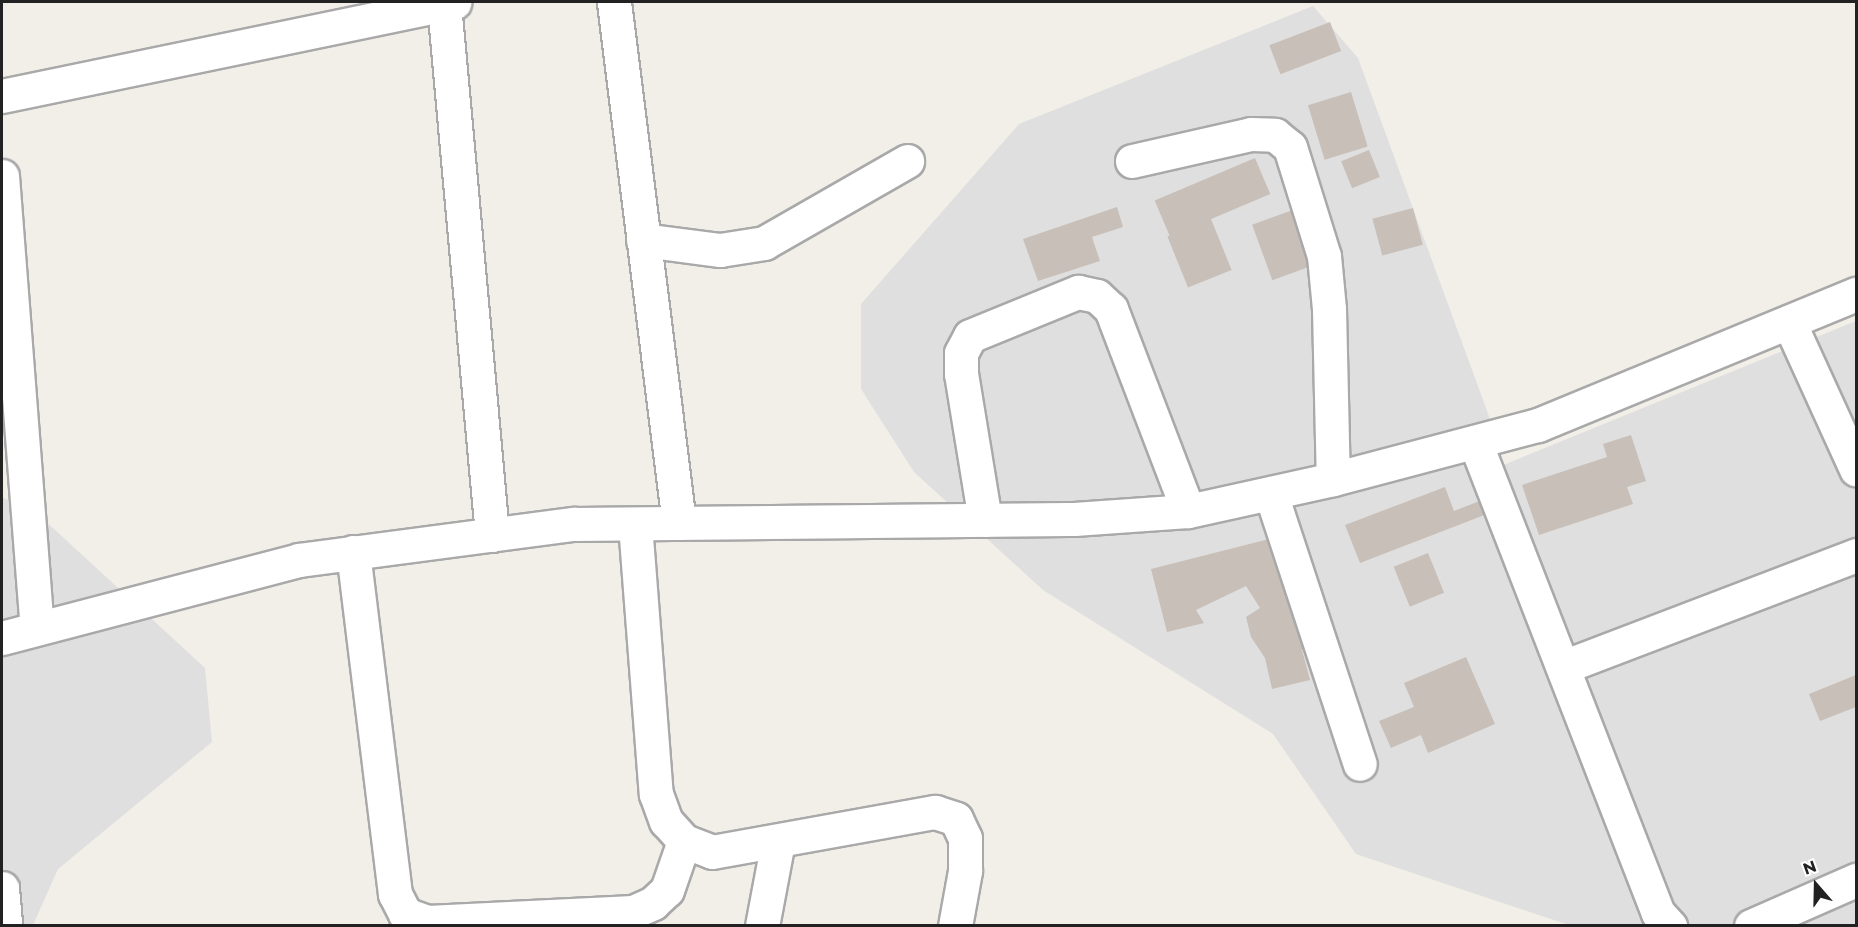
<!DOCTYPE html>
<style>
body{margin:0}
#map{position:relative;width:1858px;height:927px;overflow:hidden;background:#f2efe9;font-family:Montserrat,sans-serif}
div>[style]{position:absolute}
.residential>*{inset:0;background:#e0dfdf}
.building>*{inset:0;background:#c7bfb8;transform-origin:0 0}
.roads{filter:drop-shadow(2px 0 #a9a9a9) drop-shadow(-2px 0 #a9a9a9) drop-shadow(0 2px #a9a9a9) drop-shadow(0 -2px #a9a9a9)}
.minor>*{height:33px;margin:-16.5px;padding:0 16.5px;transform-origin:16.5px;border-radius:16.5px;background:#fff}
span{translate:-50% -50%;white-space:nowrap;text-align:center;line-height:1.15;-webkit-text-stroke:4.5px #fff;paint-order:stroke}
.frame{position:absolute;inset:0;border:3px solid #222;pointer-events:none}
.north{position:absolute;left:1786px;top:855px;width:60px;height:60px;-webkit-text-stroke:4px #fff;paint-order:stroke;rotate:340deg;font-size:16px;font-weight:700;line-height:24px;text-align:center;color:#222}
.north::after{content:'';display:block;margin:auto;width:21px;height:27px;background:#222;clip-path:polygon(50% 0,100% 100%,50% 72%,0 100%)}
</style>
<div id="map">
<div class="residential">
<div style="clip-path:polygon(1313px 6px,1358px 58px,1490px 419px,1496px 468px,1856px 321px,1856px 925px,1569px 925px,1356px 854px,1273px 734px,1043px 590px,914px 472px,861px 389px,861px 304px,1019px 124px)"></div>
<div style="clip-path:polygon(2px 497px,41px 517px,205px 668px,212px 742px,58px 869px,33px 925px,2px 925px)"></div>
</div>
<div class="building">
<div style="left:1330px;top:22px;width:31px;height:65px;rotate:69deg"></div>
<div style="left:1351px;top:92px;width:57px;height:45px;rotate:73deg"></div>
<div style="left:1369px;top:150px;width:29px;height:30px;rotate:68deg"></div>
<div style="left:1255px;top:158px;width:39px;height:109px;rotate:67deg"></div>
<div style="clip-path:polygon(1117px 207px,1123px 227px,1092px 237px,1100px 261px,1038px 281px,1023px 239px)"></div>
<div style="left:1301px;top:207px;width:59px;height:52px;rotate:70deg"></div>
<div style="left:1413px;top:208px;width:38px;height:42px;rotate:75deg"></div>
<div style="left:1211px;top:219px;width:55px;height:47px;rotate:68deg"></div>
<div style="clip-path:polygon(1631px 435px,1646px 481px,1627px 487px,1633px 504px,1539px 535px,1522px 485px,1607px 457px,1603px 444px)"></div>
<div style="clip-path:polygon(1445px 487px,1454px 511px,1495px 495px,1500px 509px,1360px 563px,1345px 525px)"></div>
<div style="clip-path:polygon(1281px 536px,1317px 641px,1302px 650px,1310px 680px,1272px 689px,1265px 658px,1251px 637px,1246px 617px,1260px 608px,1246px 586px,1196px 610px,1204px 623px,1167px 632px,1151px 569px)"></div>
<div style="left:1428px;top:553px;width:43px;height:37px;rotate:68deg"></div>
<div style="clip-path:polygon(1466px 657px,1495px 724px,1428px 753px,1421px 735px,1391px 748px,1379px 721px,1414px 707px,1404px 683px)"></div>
<div style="clip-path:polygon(1856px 675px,1856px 707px,1820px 721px,1809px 694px)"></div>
</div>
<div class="roads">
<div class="minor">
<div style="left:614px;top:2px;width:525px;rotate:82.89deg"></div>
<div style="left:444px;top:4px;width:533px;rotate:84.83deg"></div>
<div style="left:2px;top:96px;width:462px;rotate:-11.7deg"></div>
<div style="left:1132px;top:161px;width:122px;rotate:-12.8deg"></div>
<div style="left:1251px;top:134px;width:24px;rotate:2deg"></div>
<div style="left:1275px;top:135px;width:19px;rotate:39deg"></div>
<div style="left:1290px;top:147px;width:114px;rotate:72.7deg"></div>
<div style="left:1324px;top:256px;width:53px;rotate:84.6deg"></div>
<div style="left:1329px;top:309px;width:170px;rotate:88.7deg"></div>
<div style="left:2px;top:176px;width:453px;rotate:85.6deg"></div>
<div style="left:643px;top:240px;width:78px;rotate:7.4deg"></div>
<div style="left:720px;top:250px;width:45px;rotate:-9deg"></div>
<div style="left:764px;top:243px;width:165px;rotate:-29.8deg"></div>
<div style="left:1789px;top:322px;width:162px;rotate:65.5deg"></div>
<div style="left:1475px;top:442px;width:505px;rotate:68.77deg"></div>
<div style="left:1658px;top:913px;width:18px;rotate:47deg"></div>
<div style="left:1271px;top:494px;width:284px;rotate:71.8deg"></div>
<div style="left:985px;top:520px;width:148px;rotate:-99.3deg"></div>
<div style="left:961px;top:374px;width:21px;rotate:-90deg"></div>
<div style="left:961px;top:353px;width:19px;rotate:-62deg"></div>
<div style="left:970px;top:336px;width:117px;rotate:-22.2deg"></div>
<div style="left:1078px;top:292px;width:19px;rotate:12deg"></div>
<div style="left:1097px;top:296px;width:19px;rotate:43deg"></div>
<div style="left:1111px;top:309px;width:216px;rotate:69.1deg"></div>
<div style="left:635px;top:524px;width:271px;rotate:85.6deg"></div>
<div style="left:656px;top:794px;width:29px;rotate:70deg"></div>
<div style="left:666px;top:821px;width:27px;rotate:48deg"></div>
<div style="left:684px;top:841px;width:30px;rotate:21deg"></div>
<div style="left:712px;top:852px;width:227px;rotate:-10.2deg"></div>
<div style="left:935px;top:812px;width:22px;rotate:18deg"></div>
<div style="left:956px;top:819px;width:21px;rotate:65deg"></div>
<div style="left:965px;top:838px;width:33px;rotate:90deg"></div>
<div style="left:965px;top:871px;width:56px;rotate:100.3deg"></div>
<div style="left:353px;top:552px;width:345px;rotate:83deg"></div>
<div style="left:395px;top:894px;width:22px;rotate:63deg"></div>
<div style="left:405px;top:914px;width:23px;rotate:20deg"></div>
<div style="left:427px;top:922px;width:206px;rotate:-2.8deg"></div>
<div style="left:633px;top:912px;width:22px;rotate:-24deg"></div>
<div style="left:653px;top:903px;width:19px;rotate:-43deg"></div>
<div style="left:667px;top:890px;width:52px;rotate:-70.9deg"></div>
<div style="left:2px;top:638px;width:307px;rotate:-14.7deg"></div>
<div style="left:299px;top:560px;width:277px;rotate:-7.5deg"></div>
<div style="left:574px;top:524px;width:500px;rotate:-0.57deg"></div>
<div style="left:1074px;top:519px;width:114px;rotate:-4deg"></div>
<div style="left:1188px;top:511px;width:148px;rotate:-12.4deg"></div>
<div style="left:1333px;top:479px;width:212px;rotate:-14.8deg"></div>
<div style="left:1538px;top:425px;width:344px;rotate:-22.4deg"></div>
<div style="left:1563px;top:667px;width:314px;rotate:-20.9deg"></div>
<div style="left:2px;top:888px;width:38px;rotate:85deg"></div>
<div style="left:762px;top:926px;width:86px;rotate:-79.3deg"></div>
<div style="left:1751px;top:926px;width:115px;rotate:-23.7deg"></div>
</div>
</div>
<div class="frame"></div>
<div class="north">N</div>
</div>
